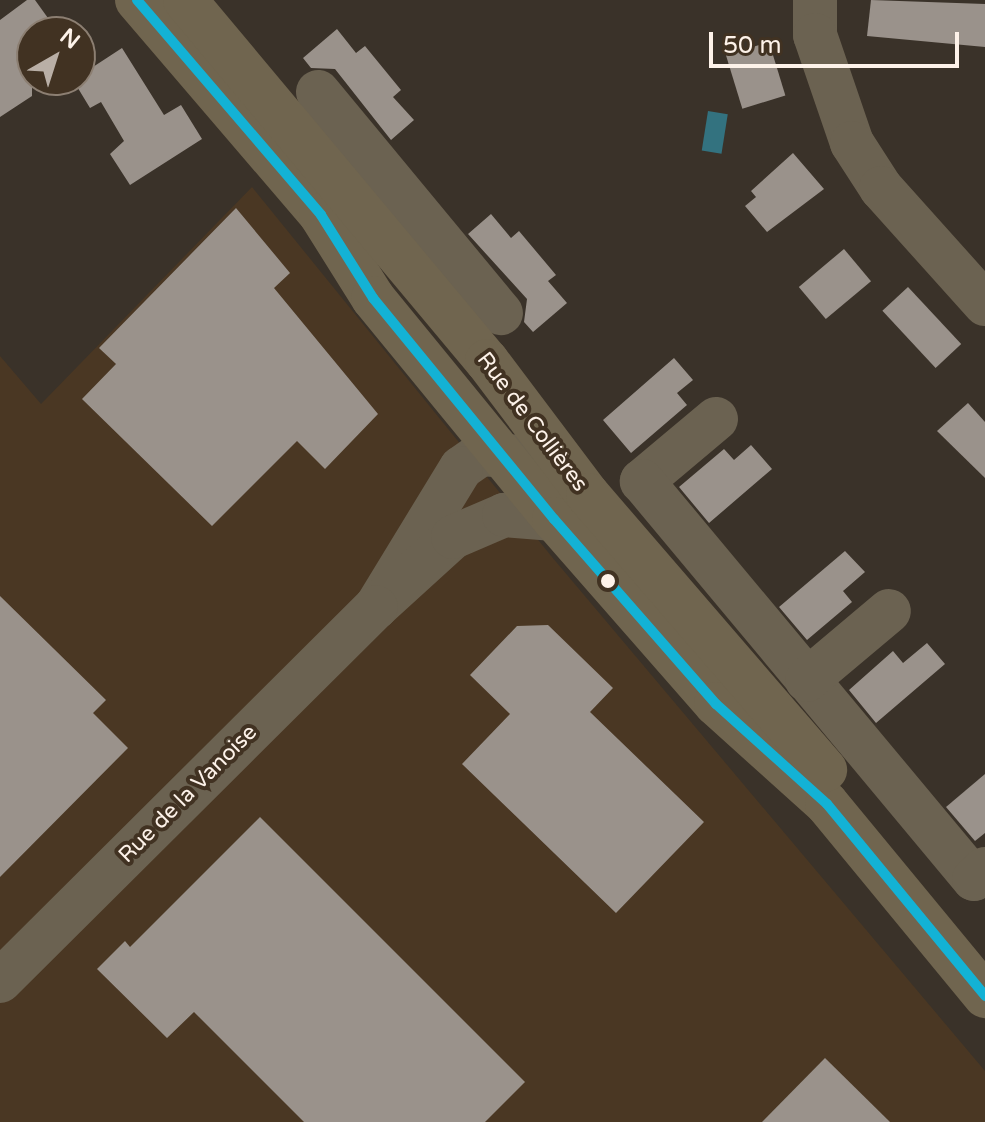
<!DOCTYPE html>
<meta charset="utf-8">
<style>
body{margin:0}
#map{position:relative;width:985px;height:1122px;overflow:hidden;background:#3a3229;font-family:"Varela Round",sans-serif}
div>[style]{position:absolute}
.built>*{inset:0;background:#4a3723}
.water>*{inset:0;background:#33727f;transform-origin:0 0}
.building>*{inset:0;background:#9a928b;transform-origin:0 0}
.minor>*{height:44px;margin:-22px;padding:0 22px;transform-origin:22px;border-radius:22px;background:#6b6251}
.major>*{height:44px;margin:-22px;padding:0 22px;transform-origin:22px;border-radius:22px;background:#70654f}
.bus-1>*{height:10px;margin:-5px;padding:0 5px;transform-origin:5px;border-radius:5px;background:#13b2d5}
.dots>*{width:22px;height:22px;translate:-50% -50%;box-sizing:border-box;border:4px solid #413222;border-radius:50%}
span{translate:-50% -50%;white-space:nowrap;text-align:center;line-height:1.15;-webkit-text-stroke:8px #413222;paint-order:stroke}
.street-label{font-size:22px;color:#fdf2e9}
.north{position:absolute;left:16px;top:16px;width:80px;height:80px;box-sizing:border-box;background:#413222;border:2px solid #8c7f72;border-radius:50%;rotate:39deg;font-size:22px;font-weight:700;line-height:32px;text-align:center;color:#fdf2e9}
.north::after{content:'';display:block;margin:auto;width:28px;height:36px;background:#b9afa6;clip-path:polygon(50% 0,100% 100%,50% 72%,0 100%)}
.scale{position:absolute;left:709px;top:32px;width:250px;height:36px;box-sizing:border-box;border:4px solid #fdf2e9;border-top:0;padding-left:10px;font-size:24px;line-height:28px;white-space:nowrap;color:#fdf2e9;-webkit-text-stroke:6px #413222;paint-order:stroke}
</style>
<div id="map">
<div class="built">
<div style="clip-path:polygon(252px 187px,552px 557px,985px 1071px,985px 1122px,0 1122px,0 356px,41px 404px)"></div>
</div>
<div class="water">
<div style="left:708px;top:111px;width:20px;height:40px;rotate:9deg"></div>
</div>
<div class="building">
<div style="clip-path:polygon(27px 0,35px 0,58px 32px,32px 32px,32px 96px,0 117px,0 20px)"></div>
<div style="clip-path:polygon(871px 0,985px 4px,985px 47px,867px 36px)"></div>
<div style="clip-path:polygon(337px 29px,356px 53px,365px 46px,401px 90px,393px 97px,414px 120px,391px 140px,335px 69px,311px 68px,303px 58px)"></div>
<div style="left:769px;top:42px;width:56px;height:45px;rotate:73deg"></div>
<div style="clip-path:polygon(122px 48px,164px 115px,181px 105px,202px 139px,130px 185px,110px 154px,124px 141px,101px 102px,90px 108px,73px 80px)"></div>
<div style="clip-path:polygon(793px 153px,824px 189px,767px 232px,745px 206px,756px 197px,751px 191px)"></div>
<div style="clip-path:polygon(236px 208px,290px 273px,274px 288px,378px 414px,325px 469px,297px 441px,212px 526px,82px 399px,116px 364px,99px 348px)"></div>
<div style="clip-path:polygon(491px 214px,511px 238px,519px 231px,556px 275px,548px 281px,567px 303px,533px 332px,524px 322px,527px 299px,468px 234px)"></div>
<div style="left:844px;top:249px;width:42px;height:59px;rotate:50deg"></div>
<div style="left:908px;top:287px;width:78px;height:35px;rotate:47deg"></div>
<div style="clip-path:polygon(674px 358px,693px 380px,677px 393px,687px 405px,631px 453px,603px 420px)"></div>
<div style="clip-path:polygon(968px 403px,985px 422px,985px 478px,937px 431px)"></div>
<div style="clip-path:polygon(751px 445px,772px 469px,709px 523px,679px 487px,724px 449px,734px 460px)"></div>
<div style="clip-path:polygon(845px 551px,865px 572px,843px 591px,852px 602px,807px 640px,779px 607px)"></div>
<div style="clip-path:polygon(0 596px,106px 700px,93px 713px,128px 748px,0 877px)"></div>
<div style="clip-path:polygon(548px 625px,613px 688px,590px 712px,704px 822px,616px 913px,462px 764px,510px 714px,470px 675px,517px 626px)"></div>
<div style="clip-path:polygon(927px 643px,945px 664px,876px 723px,849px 690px,893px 651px,903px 663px)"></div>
<div style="clip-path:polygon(985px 774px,985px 833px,975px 841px,946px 807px)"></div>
<div style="clip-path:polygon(260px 817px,525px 1082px,485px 1122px,304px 1122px,194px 1012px,167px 1038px,97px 969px,125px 941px,130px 947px)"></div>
<div style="clip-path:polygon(825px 1058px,890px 1122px,762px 1122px)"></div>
</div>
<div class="minor">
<div style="left:815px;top:0;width:35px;rotate:90deg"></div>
<div style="left:815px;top:35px;width:114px;rotate:71.1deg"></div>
<div style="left:852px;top:143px;width:54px;rotate:57.2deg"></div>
<div style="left:881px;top:188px;width:156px;rotate:48.1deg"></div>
<div style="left:318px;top:92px;width:287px;rotate:50.4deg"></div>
<div style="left:716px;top:419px;width:97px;rotate:140deg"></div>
<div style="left:642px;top:481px;width:518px;rotate:50.17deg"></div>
<div style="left:974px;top:879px;width:15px;rotate:-42deg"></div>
<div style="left:533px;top:458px;width:52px;rotate:-175.6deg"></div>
<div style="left:481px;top:454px;width:24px;rotate:145deg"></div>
<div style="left:461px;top:468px;width:163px;rotate:121.4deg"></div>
<div style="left:376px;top:607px;width:104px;rotate:-42.3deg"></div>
<div style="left:453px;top:537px;width:56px;rotate:-23.3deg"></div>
<div style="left:504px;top:515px;width:50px;rotate:4.6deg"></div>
<div style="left:807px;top:680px;width:107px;rotate:-40.1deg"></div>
<div style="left:0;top:981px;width:530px;rotate:-44.85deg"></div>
</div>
<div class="major">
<div style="left:137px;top:0;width:283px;rotate:49.4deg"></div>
<div style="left:321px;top:215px;width:98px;rotate:57.9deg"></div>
<div style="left:373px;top:298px;width:286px;rotate:50.7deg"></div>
<div style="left:554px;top:519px;width:246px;rotate:48.8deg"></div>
<div style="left:716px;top:704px;width:149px;rotate:42deg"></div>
<div style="left:827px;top:804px;width:249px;rotate:50.5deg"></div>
<div style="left:185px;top:0;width:471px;rotate:50.1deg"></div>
<div style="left:487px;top:361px;width:168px;rotate:53deg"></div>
<div style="left:588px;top:495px;width:363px;rotate:49.2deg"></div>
</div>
<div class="bus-1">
<div style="left:137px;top:0;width:283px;rotate:49.4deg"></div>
<div style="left:321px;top:215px;width:98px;rotate:57.9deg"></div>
<div style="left:373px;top:298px;width:286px;rotate:50.7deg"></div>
<div style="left:554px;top:519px;width:246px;rotate:48.8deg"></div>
<div style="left:716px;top:704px;width:149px;rotate:42deg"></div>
<div style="left:827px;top:804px;width:249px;rotate:50.5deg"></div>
</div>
<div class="dots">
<div style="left:608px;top:581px;background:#fdf2e9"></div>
</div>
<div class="street-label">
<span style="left:532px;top:422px;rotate:53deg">Rue de Collières</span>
<span style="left:188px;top:794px;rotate:-45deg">Rue de la Vanoise</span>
</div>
<div class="north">N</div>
<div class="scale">50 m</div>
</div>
